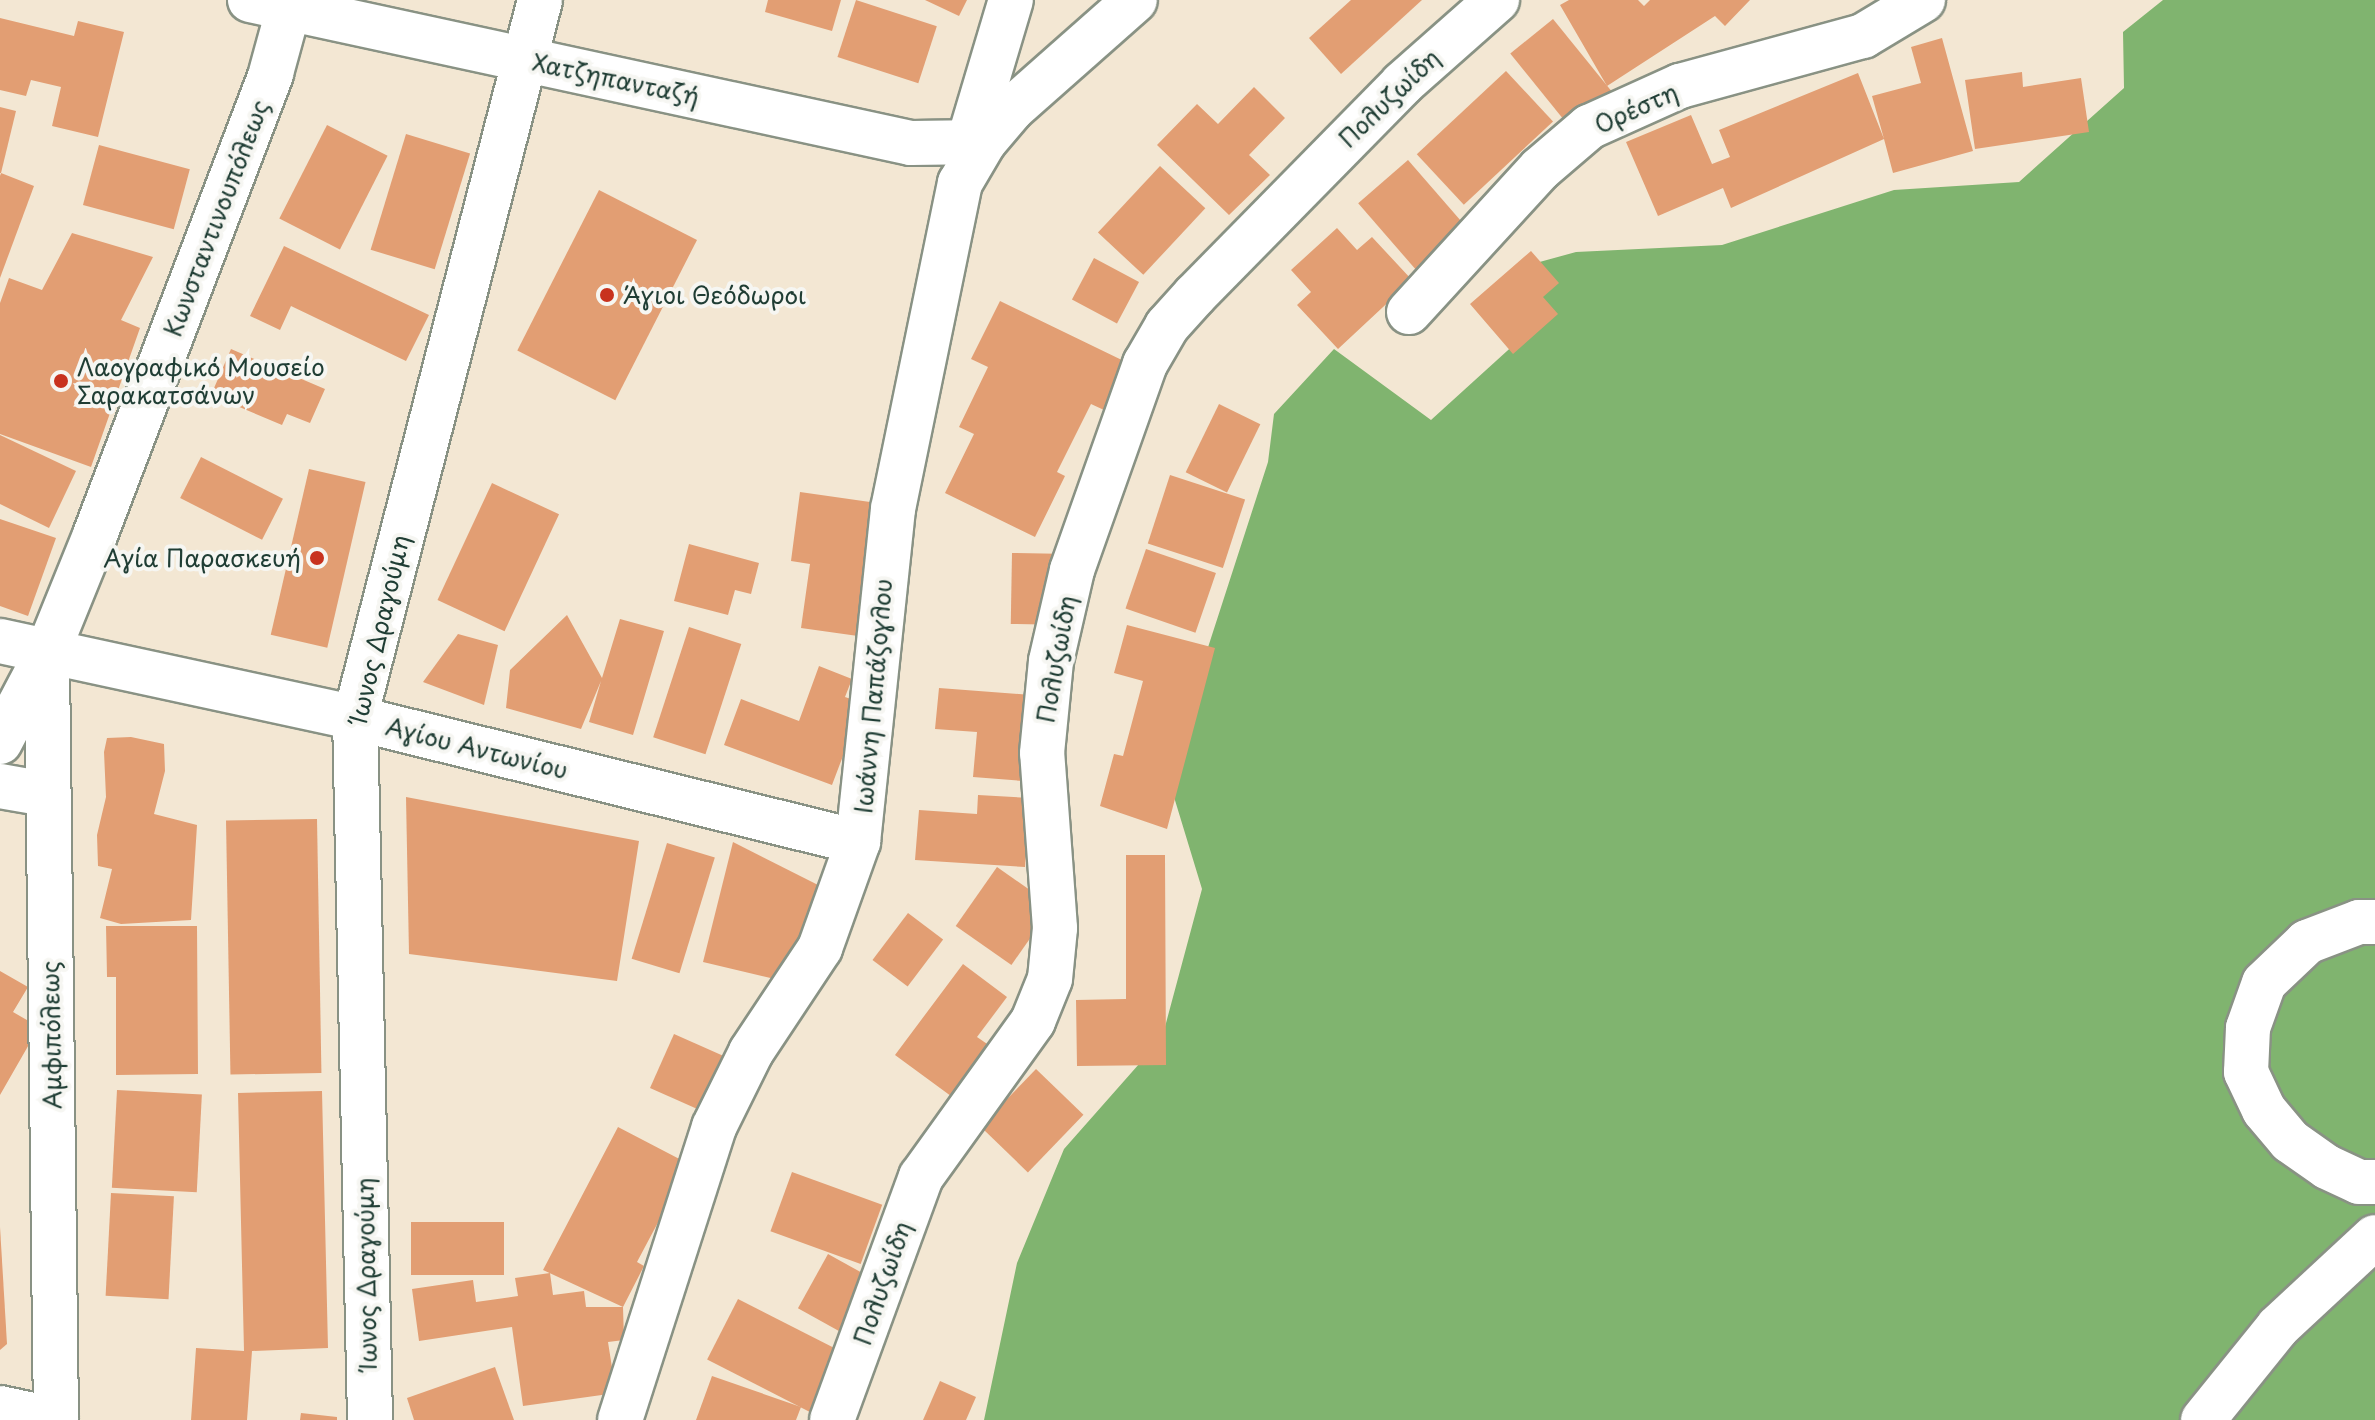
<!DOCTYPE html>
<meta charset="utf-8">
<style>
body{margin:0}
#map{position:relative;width:2375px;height:1420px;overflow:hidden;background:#f3e7d3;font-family:"Playpen Sans",sans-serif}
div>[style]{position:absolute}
.forest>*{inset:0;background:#80b46f}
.building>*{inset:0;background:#e29e73;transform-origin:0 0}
.roads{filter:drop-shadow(2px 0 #899284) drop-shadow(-2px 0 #899284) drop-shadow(0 2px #899284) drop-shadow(0 -2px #899284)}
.minor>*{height:44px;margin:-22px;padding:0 22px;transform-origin:22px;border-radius:22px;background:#fff}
.dots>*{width:22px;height:22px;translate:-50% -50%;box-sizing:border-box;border:4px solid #f6f6f2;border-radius:50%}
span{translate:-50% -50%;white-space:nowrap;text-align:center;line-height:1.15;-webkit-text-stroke:8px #f6f6f2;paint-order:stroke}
.street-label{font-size:24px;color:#1f3d34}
.poi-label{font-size:24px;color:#1f3d34}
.left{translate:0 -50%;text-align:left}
.right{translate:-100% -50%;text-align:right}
</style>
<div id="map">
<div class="forest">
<div style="clip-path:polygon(2163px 0,2375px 0,2375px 1420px,984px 1420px,1017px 1263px,1064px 1149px,1162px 1038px,1202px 889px,1167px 774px,1268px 462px,1274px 414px,1334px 349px,1431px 420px,1541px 320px,1514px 269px,1576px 252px,1722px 245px,1894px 190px,2019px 182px,2124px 88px,2123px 32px)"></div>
</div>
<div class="building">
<div style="clip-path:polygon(768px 0,841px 0,832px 31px,765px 12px)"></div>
<div style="left:856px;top:0;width:85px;height:60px;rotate:18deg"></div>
<div style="clip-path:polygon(925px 0,967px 0,959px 16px)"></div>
<div style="clip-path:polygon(1351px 0,1422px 0,1341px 74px,1309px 38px)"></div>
<div style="clip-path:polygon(1569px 0,1638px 0,1644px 6px,1650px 0,1750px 0,1725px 26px,1715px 16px,1607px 86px,1560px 5px)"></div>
<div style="clip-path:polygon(0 18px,74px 36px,78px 21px,124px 32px,98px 137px,52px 126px,61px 87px,31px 80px,26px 96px,0 90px)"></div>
<div style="left:1553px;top:19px;width:95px;height:55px;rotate:51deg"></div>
<div style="clip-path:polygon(1942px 38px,1973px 151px,1893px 173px,1884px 139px,1731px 208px,1723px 188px,1658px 216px,1626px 142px,1691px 115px,1712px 164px,1730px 157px,1719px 130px,1858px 73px,1884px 139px,1872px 96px,1921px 83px,1911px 47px)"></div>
<div style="left:1506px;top:71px;width:69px;height:122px;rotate:47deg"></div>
<div style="clip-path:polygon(2022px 72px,2023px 87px,2081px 78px,2089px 132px,1975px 149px,1965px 80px)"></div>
<div style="clip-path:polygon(1254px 87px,1285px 118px,1249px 155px,1270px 175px,1229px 215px,1157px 145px,1197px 104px,1218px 124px)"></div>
<div style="clip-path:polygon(0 107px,16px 111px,1px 173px,0 173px)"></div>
<div style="left:327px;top:125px;width:68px;height:105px;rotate:27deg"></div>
<div style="left:406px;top:134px;width:67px;height:121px;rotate:17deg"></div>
<div style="left:99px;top:145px;width:94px;height:62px;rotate:15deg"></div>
<div style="left:1408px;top:160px;width:95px;height:66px;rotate:49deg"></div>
<div style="left:1160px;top:166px;width:62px;height:91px;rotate:43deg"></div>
<div style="clip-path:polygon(1px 173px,34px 186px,0 278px,0 176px)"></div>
<div style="left:599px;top:190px;width:110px;height:180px;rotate:27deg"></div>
<div style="clip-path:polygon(1337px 228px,1357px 250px,1372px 237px,1412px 280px,1338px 349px,1297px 305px,1311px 292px,1291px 270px)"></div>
<div style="clip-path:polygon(72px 233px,153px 257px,121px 320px,140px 328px,91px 467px,0 434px,0 303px,9px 278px,42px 290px)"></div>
<div style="clip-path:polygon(284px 246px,429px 315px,406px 361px,291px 306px,280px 330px,250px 316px)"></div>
<div style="clip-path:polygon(1531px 251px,1559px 283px,1543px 297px,1558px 314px,1513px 354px,1470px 304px)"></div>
<div style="left:1094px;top:258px;width:51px;height:47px;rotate:28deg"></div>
<div style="clip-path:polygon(1000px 301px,1128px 363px,1104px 410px,1091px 404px,1057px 472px,1065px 476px,1035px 537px,945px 493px,974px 434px,959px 427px,988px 367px,971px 359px)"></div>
<div style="clip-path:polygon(231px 349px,325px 389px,310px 423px,287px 414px,282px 425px,211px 395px)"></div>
<div style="left:1219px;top:404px;width:46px;height:76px;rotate:26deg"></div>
<div style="clip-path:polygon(0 435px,76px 471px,49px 528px,0 504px)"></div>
<div style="left:201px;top:457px;width:92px;height:46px;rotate:27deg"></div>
<div style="left:309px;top:469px;width:58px;height:170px;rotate:13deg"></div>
<div style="left:1170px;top:475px;width:79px;height:72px;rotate:18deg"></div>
<div style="left:492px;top:483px;width:74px;height:129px;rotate:25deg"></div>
<div style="clip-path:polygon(800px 492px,877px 503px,858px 636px,801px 628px,810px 564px,791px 561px)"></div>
<div style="clip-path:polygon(0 519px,56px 538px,28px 616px,0 606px)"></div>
<div style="clip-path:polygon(689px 544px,759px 563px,751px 594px,735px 590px,728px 615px,674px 601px)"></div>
<div style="left:1146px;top:549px;width:74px;height:63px;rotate:19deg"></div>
<div style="left:1012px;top:553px;width:45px;height:71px;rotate:1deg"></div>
<div style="clip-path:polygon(567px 615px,602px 678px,620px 619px,664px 631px,633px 735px,589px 722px,601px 681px,581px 729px,506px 708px,510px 670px)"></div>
<div style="clip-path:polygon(1127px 625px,1215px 648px,1167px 829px,1100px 806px,1114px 754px,1123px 756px,1143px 681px,1114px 673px)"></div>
<div style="left:689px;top:627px;width:55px;height:116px;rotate:18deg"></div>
<div style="clip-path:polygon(458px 634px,498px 645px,484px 705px,423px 682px)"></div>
<div style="clip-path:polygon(819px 666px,852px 679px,845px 697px,863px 703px,832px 785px,724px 745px,741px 699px,799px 721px)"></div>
<div style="clip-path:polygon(939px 688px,1031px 695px,1023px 781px,973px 777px,977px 732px,935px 729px)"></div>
<div style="clip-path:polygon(131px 737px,164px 744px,165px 771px,154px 814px,197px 825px,191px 920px,121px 924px,100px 918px,112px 869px,98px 866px,97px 835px,106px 797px,104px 752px,107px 738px)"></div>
<div style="clip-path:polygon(978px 795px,1030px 798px,1025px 867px,915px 860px,919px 810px,977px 814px)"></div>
<div style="clip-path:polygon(406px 797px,639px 841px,617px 981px,409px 954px)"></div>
<div style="left:317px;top:819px;width:254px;height:91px;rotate:89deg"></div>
<div style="clip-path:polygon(733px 842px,826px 889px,779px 980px,703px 962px)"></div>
<div style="left:667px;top:843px;width:50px;height:121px;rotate:17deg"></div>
<div style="clip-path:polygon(1126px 855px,1165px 855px,1166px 1065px,1077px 1066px,1076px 1000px,1126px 999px)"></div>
<div style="left:997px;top:867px;width:68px;height:72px;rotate:35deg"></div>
<div style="left:908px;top:913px;width:44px;height:59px;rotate:37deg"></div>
<div style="clip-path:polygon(106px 926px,197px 926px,198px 1074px,116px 1075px,116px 977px,107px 977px)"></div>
<div style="clip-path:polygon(963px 964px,1007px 997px,977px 1037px,993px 1048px,955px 1099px,895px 1055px)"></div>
<div style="clip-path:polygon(0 971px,28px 987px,13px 1012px,39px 1027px,0 1095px)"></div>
<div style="left:674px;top:1034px;width:66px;height:59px;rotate:24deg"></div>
<div style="left:1036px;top:1069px;width:66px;height:80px;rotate:44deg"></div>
<div style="left:117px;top:1090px;width:85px;height:98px;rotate:3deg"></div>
<div style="clip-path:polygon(322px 1091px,328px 1348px,252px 1351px,247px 1420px,191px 1420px,196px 1348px,244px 1351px,238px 1093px)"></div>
<div style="clip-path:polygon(618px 1127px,689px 1164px,637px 1262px,644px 1266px,623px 1307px,543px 1270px)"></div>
<div style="left:792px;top:1172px;width:96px;height:63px;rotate:20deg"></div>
<div style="left:111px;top:1193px;width:63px;height:103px;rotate:3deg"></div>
<div style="left:504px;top:1222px;width:53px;height:93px;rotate:90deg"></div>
<div style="clip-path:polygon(0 1227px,7px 1344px,0 1350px)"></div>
<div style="left:828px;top:1254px;width:53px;height:62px;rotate:29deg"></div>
<div style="clip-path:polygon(550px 1273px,553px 1295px,584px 1291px,586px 1307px,623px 1307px,624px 1340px,608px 1342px,616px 1393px,523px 1406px,512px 1327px,419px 1341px,412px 1289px,473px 1280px,476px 1302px,518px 1296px,515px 1278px)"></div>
<div style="left:738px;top:1299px;width:118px;height:68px;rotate:27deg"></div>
<div style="clip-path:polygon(495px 1367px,514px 1420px,414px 1420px,407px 1398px)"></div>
<div style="clip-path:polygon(712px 1376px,801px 1407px,796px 1420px,696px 1420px)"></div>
<div style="clip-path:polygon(940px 1381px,976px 1397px,966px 1420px,923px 1420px)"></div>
<div style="clip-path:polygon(301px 1413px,337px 1417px,337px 1420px,300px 1420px)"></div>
</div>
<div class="roads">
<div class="minor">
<div style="left:250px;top:0;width:676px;rotate:12.21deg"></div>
<div style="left:911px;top:143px;width:73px;rotate:-0.8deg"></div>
<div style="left:968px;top:144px;width:150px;rotate:-73.4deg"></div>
<div style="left:1409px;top:312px;width:194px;rotate:-47.5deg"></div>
<div style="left:1540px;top:169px;width:65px;rotate:-40.6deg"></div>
<div style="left:1589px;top:127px;width:100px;rotate:-24.3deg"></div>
<div style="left:1680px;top:86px;width:190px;rotate:-15.3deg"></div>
<div style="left:1863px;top:36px;width:70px;rotate:-31deg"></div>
<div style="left:0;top:641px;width:363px;rotate:12.2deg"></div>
<div style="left:355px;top:718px;width:518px;rotate:13.85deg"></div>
<div style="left:47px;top:662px;width:758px;rotate:89.32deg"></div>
<div style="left:0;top:742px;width:103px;rotate:-62.2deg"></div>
<div style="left:48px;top:651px;width:125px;rotate:-67.9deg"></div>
<div style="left:95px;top:535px;width:494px;rotate:-69.1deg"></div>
<div style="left:271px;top:73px;width:76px;rotate:-74.7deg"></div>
<div style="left:0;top:786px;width:47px;rotate:9.9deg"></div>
<div style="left:2375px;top:922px;width:16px;rotate:180deg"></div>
<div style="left:2359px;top:922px;width:56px;rotate:159deg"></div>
<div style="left:2307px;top:942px;width:59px;rotate:136.4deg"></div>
<div style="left:2264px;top:983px;width:48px;rotate:109.6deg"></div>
<div style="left:2248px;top:1028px;width:44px;rotate:92.6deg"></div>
<div style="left:2246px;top:1072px;width:42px;rotate:64.7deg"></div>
<div style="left:2264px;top:1110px;width:40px;rotate:50deg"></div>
<div style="left:2290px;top:1141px;width:45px;rotate:35.1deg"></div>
<div style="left:2327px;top:1167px;width:35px;rotate:25deg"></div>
<div style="left:2359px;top:1182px;width:16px"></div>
<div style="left:0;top:1408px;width:57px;rotate:12.1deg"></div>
<div style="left:370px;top:1420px;width:702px;rotate:-91.22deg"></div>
<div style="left:355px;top:718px;width:741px;rotate:-75.55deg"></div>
<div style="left:620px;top:1420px;width:308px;rotate:-72.2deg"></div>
<div style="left:714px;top:1127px;width:84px;rotate:-63.7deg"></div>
<div style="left:751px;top:1052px;width:125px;rotate:-56.4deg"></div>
<div style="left:820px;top:948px;width:113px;rotate:-70.3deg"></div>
<div style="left:858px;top:842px;width:335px;rotate:-84deg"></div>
<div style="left:893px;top:509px;width:333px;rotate:-78.4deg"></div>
<div style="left:960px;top:183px;width:48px;rotate:-59.7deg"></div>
<div style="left:984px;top:142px;width:43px;rotate:-49.7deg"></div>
<div style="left:1012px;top:109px;width:164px;rotate:-41.5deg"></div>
<div style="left:832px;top:1420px;width:259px;rotate:-69.9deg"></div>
<div style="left:921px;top:1177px;width:192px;rotate:-54.3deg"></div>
<div style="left:1033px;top:1021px;width:45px;rotate:-68deg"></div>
<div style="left:1050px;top:979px;width:51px;rotate:-84.4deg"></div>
<div style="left:1055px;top:928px;width:175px;rotate:-94.2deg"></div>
<div style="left:1042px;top:753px;width:92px;rotate:-84.4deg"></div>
<div style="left:1051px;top:661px;width:93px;rotate:-77deg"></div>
<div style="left:1072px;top:570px;width:219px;rotate:-70.5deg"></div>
<div style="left:1145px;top:364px;width:44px;rotate:-59.9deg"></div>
<div style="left:1167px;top:326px;width:42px;rotate:-47.9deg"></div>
<div style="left:1195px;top:295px;width:296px;rotate:-45.5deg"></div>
<div style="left:1402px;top:84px;width:127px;rotate:-41.5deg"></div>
<div style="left:2203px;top:1420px;width:119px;rotate:-51.1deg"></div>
<div style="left:2278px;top:1327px;width:132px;rotate:-42.9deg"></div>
</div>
</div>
<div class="dots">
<div style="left:607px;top:295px;background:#c8321e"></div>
<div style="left:61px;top:381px;background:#c8321e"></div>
<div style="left:317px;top:558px;background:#c8321e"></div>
</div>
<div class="street-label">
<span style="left:616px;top:79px;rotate:12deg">Χατζηπανταζή</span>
<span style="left:1389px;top:98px;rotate:-44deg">Πολυζωίδη</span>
<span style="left:1636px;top:108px;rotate:-24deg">Ορέστη</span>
<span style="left:216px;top:218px;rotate:-69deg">Κωνσταντινουπόλεως</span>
<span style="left:379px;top:629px;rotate:-77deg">Ίωνος Δραγούμη</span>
<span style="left:1056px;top:659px;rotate:-80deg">Πολυζωίδη</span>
<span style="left:873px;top:696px;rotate:-85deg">Ιωάννη Παπάζογλου</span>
<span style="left:477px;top:748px;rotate:14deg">Αγίου Αντωνίου</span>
<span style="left:51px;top:1035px;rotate:-91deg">Αμφιπόλεως</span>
<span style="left:366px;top:1274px;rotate:-91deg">Ίωνος Δραγούμη</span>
<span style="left:882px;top:1283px;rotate:-71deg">Πολυζωίδη</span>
</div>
<div class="poi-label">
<span class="left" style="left:623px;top:295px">Άγιοι Θεόδωροι</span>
<span class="left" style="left:77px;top:381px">Λαογραφικό Μουσείο<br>Σαρακατσάνων</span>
<span class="right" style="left:301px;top:558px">Αγία Παρασκευή</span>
</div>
</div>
